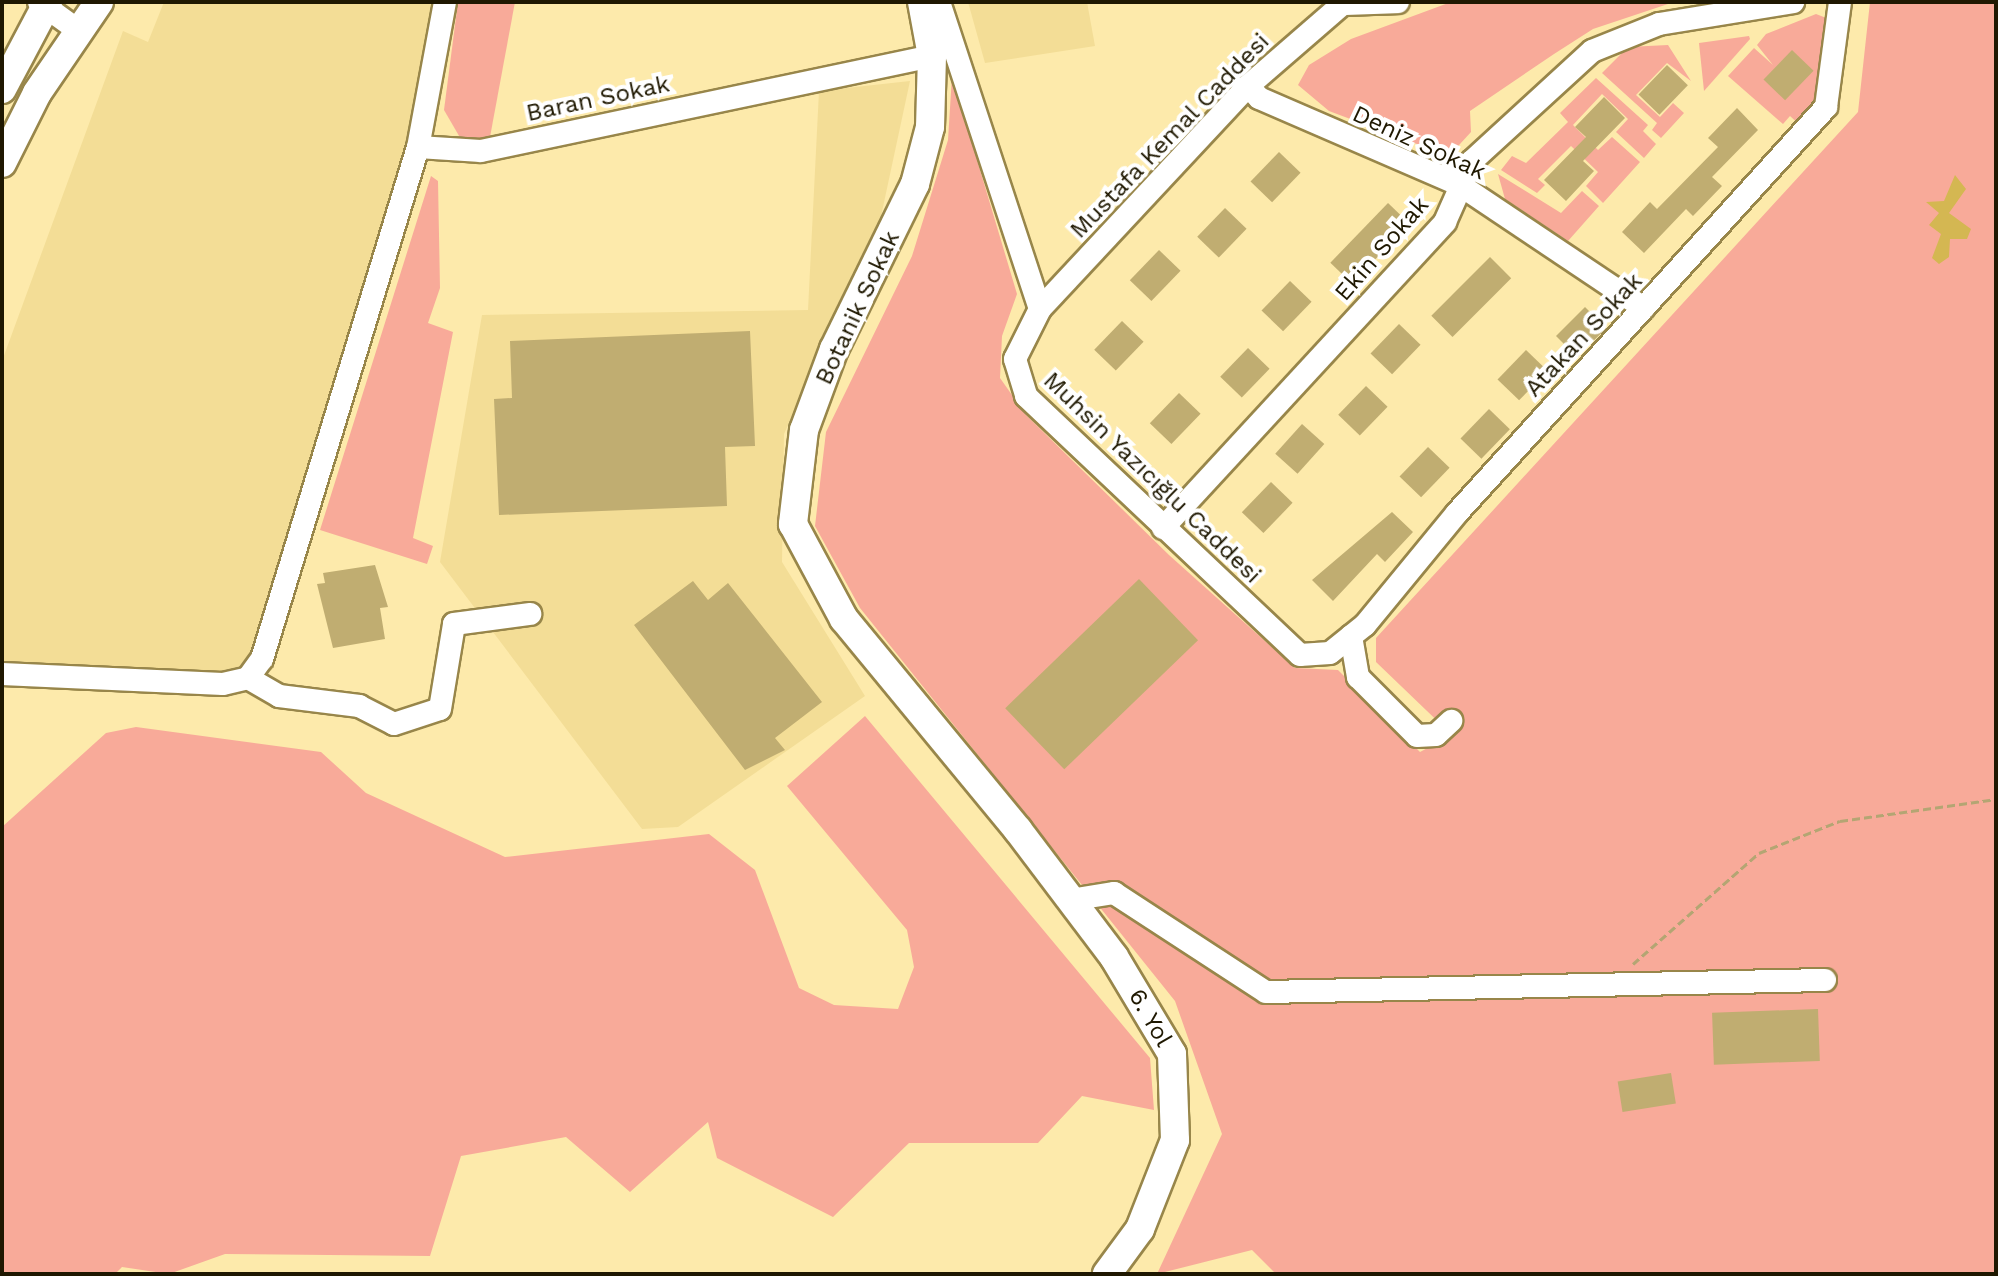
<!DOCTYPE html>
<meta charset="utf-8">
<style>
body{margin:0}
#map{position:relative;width:1998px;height:1276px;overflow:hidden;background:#fdeaab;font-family:"Work Sans",sans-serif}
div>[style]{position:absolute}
.built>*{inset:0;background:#f3dd96}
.green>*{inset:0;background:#f8aa99}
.water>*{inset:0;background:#d4b752}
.building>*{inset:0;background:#c0ad71;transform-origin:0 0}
.path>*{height:3px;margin-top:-1.5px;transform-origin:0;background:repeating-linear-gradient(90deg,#b4a573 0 8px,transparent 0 12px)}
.roads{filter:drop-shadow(2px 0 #98864a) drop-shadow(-2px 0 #98864a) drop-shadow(0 2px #98864a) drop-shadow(0 -2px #98864a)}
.minor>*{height:22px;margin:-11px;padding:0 11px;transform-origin:11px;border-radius:11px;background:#fff}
.major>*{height:28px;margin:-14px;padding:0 14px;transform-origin:14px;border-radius:14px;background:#fff}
span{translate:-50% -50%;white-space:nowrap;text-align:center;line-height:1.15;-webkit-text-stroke:8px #fff;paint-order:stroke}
.street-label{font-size:24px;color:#1f1801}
.frame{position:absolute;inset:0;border:4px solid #1f1801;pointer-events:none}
</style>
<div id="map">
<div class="built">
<div style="clip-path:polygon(164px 2px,436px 2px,417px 113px,253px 658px,222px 677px,2px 662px,2px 361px,123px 31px,148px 42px)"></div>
<div style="clip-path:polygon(968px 2px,1087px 2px,1095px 46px,985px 63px)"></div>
<div style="clip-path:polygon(910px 81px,877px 235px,784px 434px,782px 562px,865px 696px,678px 827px,642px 829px,440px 562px,482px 315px,808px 310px,819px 91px)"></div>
</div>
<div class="green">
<div style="clip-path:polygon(458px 2px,515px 2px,490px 137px,462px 141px,444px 110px)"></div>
<div style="clip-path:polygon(1451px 2px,1674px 2px,1593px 29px,1554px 54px,1470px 111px,1471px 132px,1449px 156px,1329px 111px,1298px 85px,1309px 65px,1351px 39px)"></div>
<div style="clip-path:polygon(1870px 2px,1996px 2px,1996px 1274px,1276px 1274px,1252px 1250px,1157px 1274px,1222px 1134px,1175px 1001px,860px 608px,815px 526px,826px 432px,912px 256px,948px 140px,952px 76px,1017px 294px,1002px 336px,1000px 378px,1026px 415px,1169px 555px,1295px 668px,1338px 670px,1420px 752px,1452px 735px,1376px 662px,1376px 638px,1858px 112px)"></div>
<div style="clip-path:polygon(1816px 14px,1834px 21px,1825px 95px,1802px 127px,1790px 116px,1783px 124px,1728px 76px,1754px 48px,1773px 65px,1757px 45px,1766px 34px)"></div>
<div style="clip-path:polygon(1749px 36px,1750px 39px,1704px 91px,1699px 43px)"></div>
<div style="clip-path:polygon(1668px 45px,1691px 81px,1667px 63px,1636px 95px,1660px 117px,1673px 103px,1684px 113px,1661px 138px,1652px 130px,1657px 123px,1602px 73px,1628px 47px)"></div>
<div style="clip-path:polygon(1596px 78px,1648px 125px,1643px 131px,1656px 144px,1644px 158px,1616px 132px,1628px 119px,1602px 94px,1573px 125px,1598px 150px,1612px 137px,1640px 162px,1603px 203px,1586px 186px,1598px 172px,1571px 146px,1538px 179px,1545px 185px,1537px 193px,1501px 170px,1512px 156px,1526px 163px,1568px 122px,1560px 113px)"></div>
<div style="clip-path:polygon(1498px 174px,1561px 213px,1582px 191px,1599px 206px,1568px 241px,1505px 199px)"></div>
<div style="clip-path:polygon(431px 176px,438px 181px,440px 288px,428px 323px,453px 332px,413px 538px,433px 546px,427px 564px,320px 530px)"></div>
<div style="clip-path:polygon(865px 716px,1150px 1058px,1154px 1110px,1082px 1096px,1038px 1143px,909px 1143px,833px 1217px,717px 1158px,708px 1122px,630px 1192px,566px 1137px,461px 1156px,430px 1256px,225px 1254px,169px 1274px,122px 1267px,115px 1274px,2px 1274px,2px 827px,106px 733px,136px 727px,321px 752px,366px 793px,505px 857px,709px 834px,755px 870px,799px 988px,834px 1005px,898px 1009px,914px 967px,907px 930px,787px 786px)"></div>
</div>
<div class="water">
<div style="clip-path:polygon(1955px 175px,1966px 189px,1949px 213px,1971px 229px,1967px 239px,1950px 239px,1949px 257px,1939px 264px,1932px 258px,1941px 234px,1929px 225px,1939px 213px,1926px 202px,1944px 201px)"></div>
</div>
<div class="building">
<div style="left:1792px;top:50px;width:30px;height:41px;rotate:44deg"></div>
<div style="left:1667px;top:65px;width:29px;height:41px;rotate:44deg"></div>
<div style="clip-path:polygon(1604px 97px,1625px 118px,1583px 161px,1594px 171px,1566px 201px,1544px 180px,1586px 137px,1575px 127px)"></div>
<div style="clip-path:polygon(1737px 108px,1758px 130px,1712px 177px,1722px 186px,1693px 216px,1686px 209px,1644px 253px,1622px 232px,1650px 202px,1657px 209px,1718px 147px,1708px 138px)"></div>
<div style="left:1279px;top:152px;width:30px;height:41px;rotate:44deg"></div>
<div style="left:1388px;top:203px;width:30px;height:83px;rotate:44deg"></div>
<div style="left:1225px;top:208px;width:30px;height:40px;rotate:44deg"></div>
<div style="left:1159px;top:250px;width:30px;height:42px;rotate:44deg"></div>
<div style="left:1490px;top:257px;width:30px;height:83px;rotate:45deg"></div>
<div style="left:1290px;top:281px;width:30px;height:41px;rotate:44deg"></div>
<div style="left:1585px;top:307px;width:30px;height:41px;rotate:45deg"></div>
<div style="left:1122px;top:321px;width:30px;height:40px;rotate:44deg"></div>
<div style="left:1399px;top:324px;width:30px;height:41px;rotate:44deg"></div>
<div style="clip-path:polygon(750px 331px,755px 446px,725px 447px,727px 506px,499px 515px,494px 399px,512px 398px,510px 341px)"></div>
<div style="left:1248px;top:348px;width:30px;height:40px;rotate:44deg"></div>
<div style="left:1526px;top:350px;width:30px;height:41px;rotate:44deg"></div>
<div style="left:1366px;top:386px;width:30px;height:40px;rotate:44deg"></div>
<div style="left:1179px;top:393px;width:30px;height:42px;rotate:44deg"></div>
<div style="left:1489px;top:409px;width:29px;height:41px;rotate:44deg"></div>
<div style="left:1302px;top:424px;width:30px;height:40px;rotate:42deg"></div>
<div style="left:1428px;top:447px;width:30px;height:41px;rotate:44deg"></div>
<div style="left:1271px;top:482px;width:30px;height:42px;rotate:44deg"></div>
<div style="clip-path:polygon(1392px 512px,1413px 532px,1385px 562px,1377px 554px,1333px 601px,1312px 580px)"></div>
<div style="clip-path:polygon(375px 565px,388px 607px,380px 608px,385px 639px,333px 648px,317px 584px,325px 583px,323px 573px)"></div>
<div style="left:1139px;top:579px;width:85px;height:186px;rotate:46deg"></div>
<div style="clip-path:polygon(693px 581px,708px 600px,728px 583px,822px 702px,775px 738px,785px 750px,745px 770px,634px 625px)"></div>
<div style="left:1818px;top:1009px;width:52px;height:106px;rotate:88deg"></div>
<div style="left:1671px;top:1073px;width:31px;height:54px;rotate:81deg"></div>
</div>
<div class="path">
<div style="left:1633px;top:964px;width:168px;rotate:-41.4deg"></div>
<div style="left:1759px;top:853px;width:87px;rotate:-21.6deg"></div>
<div style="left:1840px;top:821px;width:158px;rotate:-8deg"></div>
</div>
<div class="roads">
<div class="minor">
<div style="left:39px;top:2px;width:49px;rotate:35.9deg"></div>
<div style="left:445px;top:2px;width:147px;rotate:100.5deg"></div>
<div style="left:418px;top:147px;width:63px;rotate:3.6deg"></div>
<div style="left:481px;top:151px;width:461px;rotate:-11.9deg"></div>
<div style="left:939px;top:2px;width:323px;rotate:71.8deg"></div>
<div style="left:1040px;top:309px;width:56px;rotate:116.6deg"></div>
<div style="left:1015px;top:359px;width:39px;rotate:73deg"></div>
<div style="left:1026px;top:396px;width:377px;rotate:43.4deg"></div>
<div style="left:1300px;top:655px;width:30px;rotate:-4deg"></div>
<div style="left:1330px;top:653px;width:45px;rotate:-38.7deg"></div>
<div style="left:1365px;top:625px;width:145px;rotate:-50.6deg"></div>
<div style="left:1457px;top:513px;width:549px;rotate:-47.73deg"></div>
<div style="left:1826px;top:107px;width:106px;rotate:-82.4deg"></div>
<div style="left:1342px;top:4px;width:56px;rotate:-2deg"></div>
<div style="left:1248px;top:86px;width:16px;rotate:47deg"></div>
<div style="left:1259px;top:98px;width:219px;rotate:23.4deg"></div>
<div style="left:1460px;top:185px;width:221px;rotate:33.8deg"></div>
<div style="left:1040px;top:309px;width:305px;rotate:-47deg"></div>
<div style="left:1248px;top:86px;width:128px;rotate:-40.9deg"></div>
<div style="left:1163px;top:528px;width:416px;rotate:-47.3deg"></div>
<div style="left:1445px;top:222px;width:67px;rotate:-66.1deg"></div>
<div style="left:1472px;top:161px;width:163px;rotate:-42.5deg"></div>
<div style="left:1592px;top:51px;width:72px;rotate:-21.9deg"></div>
<div style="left:1659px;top:24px;width:136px;rotate:-9.3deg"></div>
<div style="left:1351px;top:636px;width:42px;rotate:80.3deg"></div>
<div style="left:1358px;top:677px;width:83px;rotate:45deg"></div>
<div style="left:1417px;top:736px;width:19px;rotate:-3deg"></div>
<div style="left:1436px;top:735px;width:21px;rotate:-43deg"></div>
<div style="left:2px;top:674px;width:221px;rotate:2.6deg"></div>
<div style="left:223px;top:684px;width:26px;rotate:-13deg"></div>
<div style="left:248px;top:678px;width:24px;rotate:-54deg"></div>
<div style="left:262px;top:659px;width:535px;rotate:-73.05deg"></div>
<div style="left:248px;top:678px;width:36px;rotate:30deg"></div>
<div style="left:279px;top:696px;width:81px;rotate:7.1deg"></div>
<div style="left:359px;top:706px;width:39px;rotate:27deg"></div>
<div style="left:394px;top:724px;width:48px;rotate:-18.1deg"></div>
<div style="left:440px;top:709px;width:86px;rotate:-80.6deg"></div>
<div style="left:454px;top:624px;width:77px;rotate:-7.5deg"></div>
<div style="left:1070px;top:900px;width:45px;rotate:-9deg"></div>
<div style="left:1114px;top:893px;width:181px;rotate:33.1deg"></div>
<div style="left:1266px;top:992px;width:559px;rotate:-1.23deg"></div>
</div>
<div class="major">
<div style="left:922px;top:2px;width:55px;rotate:79.5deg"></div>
<div style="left:932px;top:56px;width:71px;rotate:91.6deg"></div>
<div style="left:930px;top:127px;width:59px;rotate:104.7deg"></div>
<div style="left:915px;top:184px;width:184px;rotate:116.1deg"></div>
<div style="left:834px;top:349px;width:86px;rotate:110.3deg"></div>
<div style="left:804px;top:430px;width:95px;rotate:96.7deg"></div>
<div style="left:793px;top:524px;width:108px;rotate:61.8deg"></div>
<div style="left:844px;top:619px;width:273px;rotate:50.5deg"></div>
<div style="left:1018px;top:830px;width:159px;rotate:52.9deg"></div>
<div style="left:1114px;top:957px;width:113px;rotate:59.1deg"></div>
<div style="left:1172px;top:1054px;width:86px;rotate:88deg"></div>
<div style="left:1175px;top:1140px;width:96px;rotate:111.5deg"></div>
<div style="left:1140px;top:1229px;width:56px;rotate:126.3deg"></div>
<div style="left:2px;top:89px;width:98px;rotate:-62.1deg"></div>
<div style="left:2px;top:163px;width:78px;rotate:-63.4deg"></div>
<div style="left:37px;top:93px;width:110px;rotate:-55.7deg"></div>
</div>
</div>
<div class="street-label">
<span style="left:598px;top:99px;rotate:-12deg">Baran Sokak</span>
<span style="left:1170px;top:136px;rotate:-46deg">Mustafa Kemal Caddesi</span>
<span style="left:1419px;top:143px;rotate:25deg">Deniz Sokak</span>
<span style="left:1382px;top:249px;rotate:-49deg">Ekin Sokak</span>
<span style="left:858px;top:308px;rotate:-65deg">Botanik Sokak</span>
<span style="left:1584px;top:335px;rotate:-47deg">Atakan Sokak</span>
<span style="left:1152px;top:478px;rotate:44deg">Muhsin Yazıcığlu Caddesi</span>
<span style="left:1150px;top:1018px;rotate:60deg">6. Yol</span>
</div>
<div class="frame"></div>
</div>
